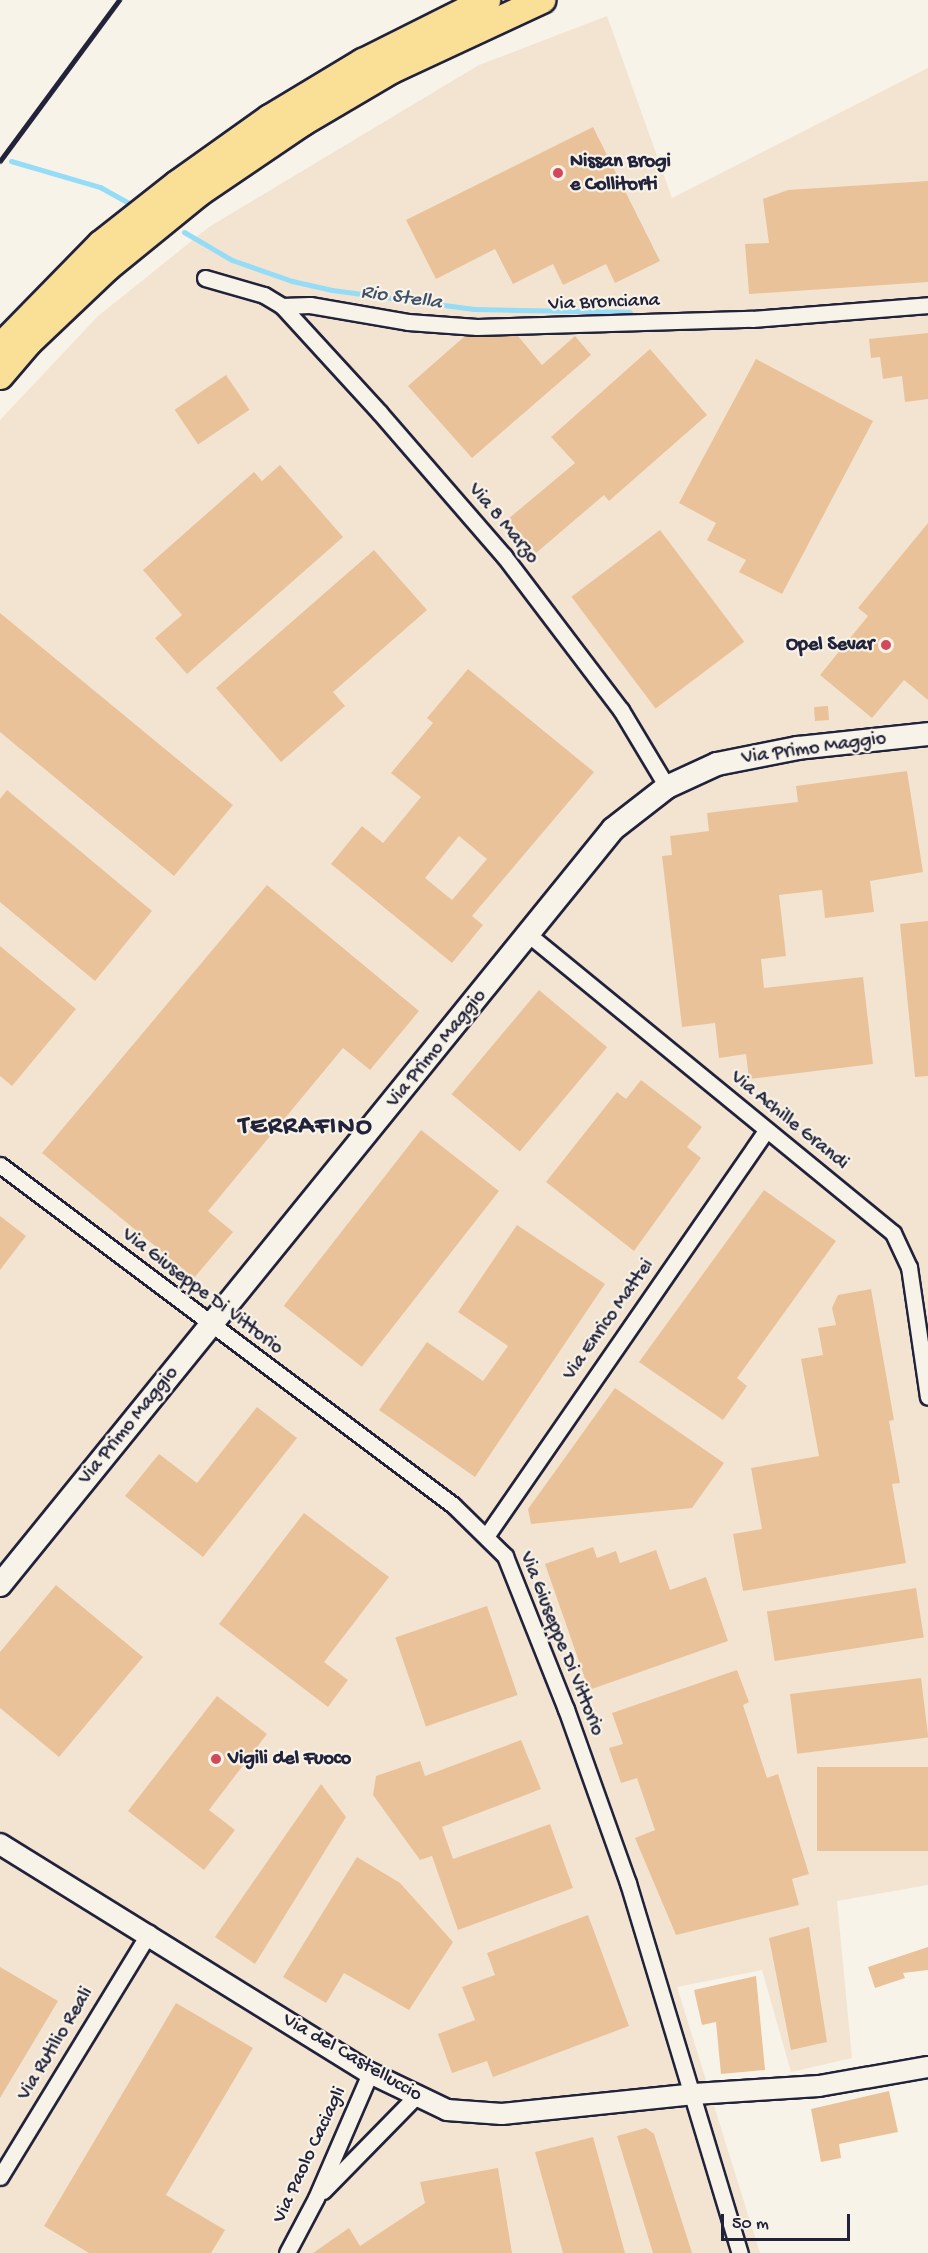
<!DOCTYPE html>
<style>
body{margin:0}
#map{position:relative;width:928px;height:2253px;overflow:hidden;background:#f7f3e8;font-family:"Gochi Hand",sans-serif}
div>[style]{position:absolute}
.built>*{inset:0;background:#f3e4d1}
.stream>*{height:5px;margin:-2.5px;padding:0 2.5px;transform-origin:2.5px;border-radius:2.5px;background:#95dcf7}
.building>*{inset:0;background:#eac29a;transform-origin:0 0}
.roads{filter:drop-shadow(2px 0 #22223b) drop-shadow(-2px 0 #22223b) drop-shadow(0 2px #22223b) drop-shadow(0 -2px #22223b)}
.minor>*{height:15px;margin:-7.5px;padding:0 7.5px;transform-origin:7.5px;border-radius:7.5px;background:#f7f3e8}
.tertiary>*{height:20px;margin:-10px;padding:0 10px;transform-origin:10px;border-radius:10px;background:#f7f3e8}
.secondary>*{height:22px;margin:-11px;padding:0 11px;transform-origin:11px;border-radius:11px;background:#f7f3e8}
.trunk>*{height:26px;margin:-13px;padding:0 13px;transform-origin:13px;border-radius:13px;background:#fadf96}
.rail>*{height:4.5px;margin:-2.25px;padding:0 2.25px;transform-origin:2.25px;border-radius:2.25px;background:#22223b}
.dots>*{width:16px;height:16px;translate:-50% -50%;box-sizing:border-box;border:3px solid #f7f3e8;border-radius:50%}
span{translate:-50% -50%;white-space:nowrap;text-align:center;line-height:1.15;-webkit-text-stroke:4.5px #f7f3e8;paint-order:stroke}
.poi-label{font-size:20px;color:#22223b;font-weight:700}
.left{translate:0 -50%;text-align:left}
.right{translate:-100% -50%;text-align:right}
.street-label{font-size:20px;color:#22223b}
.water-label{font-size:21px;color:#3f506a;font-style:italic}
.district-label{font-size:26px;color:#22223b;font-weight:700;letter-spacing:1.5px}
.scale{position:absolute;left:721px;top:2214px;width:129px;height:27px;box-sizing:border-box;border:3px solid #22223b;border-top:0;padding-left:8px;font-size:18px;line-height:21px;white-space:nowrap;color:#22223b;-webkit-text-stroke:4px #f7f3e8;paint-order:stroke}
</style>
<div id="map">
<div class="built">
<div style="clip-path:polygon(607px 16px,672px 198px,928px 68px,928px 1885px,837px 1901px,852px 2058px,791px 2072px,762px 1970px,677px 1987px,760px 2253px,0 2253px,0 420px,98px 316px,209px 227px,479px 65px)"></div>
</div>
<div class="stream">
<div style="left:11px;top:161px;width:93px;rotate:16.3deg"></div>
<div style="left:100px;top:187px;width:35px;rotate:29deg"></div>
<div style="left:184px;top:232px;width:56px;rotate:30.3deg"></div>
<div style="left:232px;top:260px;width:64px;rotate:19.3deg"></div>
<div style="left:292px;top:281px;width:41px;rotate:12.7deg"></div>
<div style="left:332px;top:290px;width:143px;rotate:7.6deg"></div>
<div style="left:474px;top:309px;width:156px;rotate:1.1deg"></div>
</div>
<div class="building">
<div style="clip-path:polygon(593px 127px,660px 261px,615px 283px,606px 264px,563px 285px,553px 264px,513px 284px,495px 249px,436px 279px,406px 220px)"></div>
<div style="clip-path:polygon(928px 181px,928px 282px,749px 294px,745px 244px,769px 243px,763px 199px,788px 190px)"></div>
<div style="clip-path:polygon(928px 333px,928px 399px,905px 402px,902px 376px,883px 379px,880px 357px,871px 358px,869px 339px)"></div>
<div style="clip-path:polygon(465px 336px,518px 336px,542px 365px,575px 336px,591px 355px,472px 458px,408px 386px)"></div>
<div style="clip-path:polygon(650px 349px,707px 415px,609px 501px,604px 495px,536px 553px,508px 519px,575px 463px,551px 437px)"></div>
<div style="clip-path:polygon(756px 359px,873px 421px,782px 594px,739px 572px,746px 560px,707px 540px,716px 523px,679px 503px)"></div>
<div style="left:226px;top:375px;width:42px;height:62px;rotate:56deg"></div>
<div style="clip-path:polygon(280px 465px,343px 537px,187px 674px,155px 638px,182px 615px,143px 570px,254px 472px,262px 481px)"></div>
<div style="clip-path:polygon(928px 523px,928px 700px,904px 680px,872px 718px,820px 675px,868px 616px,858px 608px)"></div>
<div style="left:660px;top:530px;width:140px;height:111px;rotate:53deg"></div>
<div style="clip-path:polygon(374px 550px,427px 610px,333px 692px,345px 706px,281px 762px,216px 688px)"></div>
<div style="clip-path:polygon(0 613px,233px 805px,174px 876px,0 732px)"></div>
<div style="clip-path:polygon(evenodd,468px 669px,594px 772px,472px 916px,483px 925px,452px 963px,331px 864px,362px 826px,383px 843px,421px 797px,391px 773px,433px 723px,427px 718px,468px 669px,459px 836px,487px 859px,452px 900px,425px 878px,459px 836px)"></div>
<div style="left:828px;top:706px;width:14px;height:14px;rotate:86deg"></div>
<div style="clip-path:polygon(907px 771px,923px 872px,870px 881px,874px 912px,825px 918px,822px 890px,779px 895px,786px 956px,761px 959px,764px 988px,863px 977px,873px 1064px,749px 1079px,746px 1054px,719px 1058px,715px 1023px,682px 1027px,662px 856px,672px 855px,670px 836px,709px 831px,707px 813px,798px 802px,796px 786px)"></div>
<div style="clip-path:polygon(7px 790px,152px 911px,95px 981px,0 902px,0 799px)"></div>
<div style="clip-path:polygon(267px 885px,419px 1011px,370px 1070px,343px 1048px,208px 1211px,233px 1232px,194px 1278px,42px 1153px)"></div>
<div style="clip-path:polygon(928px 921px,928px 1076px,915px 1077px,900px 924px)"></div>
<div style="clip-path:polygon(0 946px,76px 1009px,12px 1086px,0 1076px)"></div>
<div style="left:539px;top:990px;width:89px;height:136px;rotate:40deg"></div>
<div style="clip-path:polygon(641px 1080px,702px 1127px,687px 1147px,701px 1158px,634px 1251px,546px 1182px,617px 1092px,626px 1099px)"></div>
<div style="left:421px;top:1130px;width:99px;height:223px;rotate:38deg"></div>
<div style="clip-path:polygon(764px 1190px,836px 1241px,737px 1378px,747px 1386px,723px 1420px,639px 1362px)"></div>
<div style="clip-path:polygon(0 1216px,26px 1236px,0 1270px)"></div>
<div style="clip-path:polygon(517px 1225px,605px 1284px,475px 1477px,379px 1410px,427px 1342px,483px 1381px,508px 1346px,458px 1312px)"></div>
<div style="clip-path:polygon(871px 1289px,894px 1420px,889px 1421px,900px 1483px,892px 1484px,906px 1563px,743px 1591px,733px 1534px,762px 1529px,751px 1468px,819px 1456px,801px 1359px,823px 1355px,818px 1328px,836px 1325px,832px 1308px,838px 1295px)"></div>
<div style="clip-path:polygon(615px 1388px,724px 1463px,692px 1508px,531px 1524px,528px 1509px)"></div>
<div style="clip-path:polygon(257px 1407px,297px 1438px,203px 1557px,125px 1496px,159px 1454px,197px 1483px)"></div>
<div style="clip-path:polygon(304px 1513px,389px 1577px,324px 1662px,348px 1680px,328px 1707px,219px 1624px)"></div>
<div style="clip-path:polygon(593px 1547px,597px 1558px,616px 1551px,620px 1563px,656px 1550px,670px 1590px,706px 1577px,728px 1641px,589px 1690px,545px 1564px)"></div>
<div style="clip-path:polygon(56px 1585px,143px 1657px,59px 1757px,0 1708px,0 1652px)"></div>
<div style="left:916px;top:1588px;width:50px;height:151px;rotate:81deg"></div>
<div style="left:487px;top:1606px;width:94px;height:97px;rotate:71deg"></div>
<div style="clip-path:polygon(737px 1670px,749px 1702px,743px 1705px,767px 1778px,778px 1774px,809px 1874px,792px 1879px,799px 1905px,676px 1935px,635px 1838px,655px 1830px,637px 1778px,621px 1783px,609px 1748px,623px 1744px,612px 1713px)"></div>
<div style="left:921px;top:1678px;width:60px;height:132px;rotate:83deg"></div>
<div style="clip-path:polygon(217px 1696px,267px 1734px,209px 1810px,235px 1830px,204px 1870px,128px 1811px)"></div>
<div style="clip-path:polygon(521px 1740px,541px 1789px,442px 1827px,453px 1859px,550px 1824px,573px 1888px,458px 1930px,432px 1856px,420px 1860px,373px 1795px,376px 1776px,420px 1761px,425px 1776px)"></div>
<div style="left:928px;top:1767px;width:84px;height:111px;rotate:90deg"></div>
<div style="clip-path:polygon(321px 1784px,346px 1817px,255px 1964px,215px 1937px)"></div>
<div style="clip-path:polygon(357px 1857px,400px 1883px,453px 1942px,409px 2010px,344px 1973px,326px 2003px,283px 1977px)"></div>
<div style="clip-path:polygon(588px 1915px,629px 2026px,493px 2077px,487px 2061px,452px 2073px,438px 2034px,475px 2020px,462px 1987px,495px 1975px,487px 1953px)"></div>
<div style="clip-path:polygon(809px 1927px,827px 2042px,791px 2050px,769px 1938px)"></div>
<div style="clip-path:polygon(928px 1947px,928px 1970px,903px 1973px,905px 1978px,875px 1988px,868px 1967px)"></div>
<div style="clip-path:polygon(0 1967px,58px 2001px,0 2098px)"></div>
<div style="clip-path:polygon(756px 1976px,765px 2070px,721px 2074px,716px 2022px,702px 2025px,694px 1990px)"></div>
<div style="clip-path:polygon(176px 2003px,253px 2048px,166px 2195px,225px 2230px,211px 2253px,89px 2253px,44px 2226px)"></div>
<div style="clip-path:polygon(889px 2091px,898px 2132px,839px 2144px,841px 2158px,821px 2162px,811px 2109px)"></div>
<div style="clip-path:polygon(646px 2128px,654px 2134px,692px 2253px,653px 2253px,617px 2136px)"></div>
<div style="clip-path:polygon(593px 2137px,625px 2253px,563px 2253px,535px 2152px)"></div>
<div style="clip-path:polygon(498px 2168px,512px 2253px,313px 2253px,349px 2228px,360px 2246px,425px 2203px,420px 2182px)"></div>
</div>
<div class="roads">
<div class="minor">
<div style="left:205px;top:278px;width:61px;rotate:16.1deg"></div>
<div style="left:264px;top:295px;width:21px;rotate:31deg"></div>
<div style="left:282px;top:306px;width:145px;rotate:47.5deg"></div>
<div style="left:380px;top:413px;width:189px;rotate:49.1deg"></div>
<div style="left:504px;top:556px;width:193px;rotate:52.8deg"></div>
<div style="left:621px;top:710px;width:90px;rotate:59.1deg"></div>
<div style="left:282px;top:306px;width:28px;rotate:-2deg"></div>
<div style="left:310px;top:305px;width:99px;rotate:9.8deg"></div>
<div style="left:408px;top:322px;width:69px;rotate:4.1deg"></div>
<div style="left:477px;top:327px;width:275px;rotate:-1.7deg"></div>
<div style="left:752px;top:319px;width:177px;rotate:-4.5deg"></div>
<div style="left:529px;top:935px;width:470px;rotate:39.3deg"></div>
<div style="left:893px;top:1233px;width:38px;rotate:65deg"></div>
<div style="left:909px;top:1267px;width:131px;rotate:81.7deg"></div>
<div style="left:0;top:1165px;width:566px;rotate:36.89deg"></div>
<div style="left:453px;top:1505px;width:73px;rotate:44.4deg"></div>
<div style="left:505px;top:1556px;width:165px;rotate:68.3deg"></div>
<div style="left:566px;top:1709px;width:185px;rotate:70.4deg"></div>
<div style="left:628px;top:1883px;width:387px;rotate:73.2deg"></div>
<div style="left:487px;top:1535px;width:492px;rotate:-55.4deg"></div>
<div style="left:0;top:2177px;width:286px;rotate:-58.6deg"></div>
<div style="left:323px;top:2191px;width:132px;rotate:-45.6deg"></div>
<div style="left:287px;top:2253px;width:62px;rotate:-62.2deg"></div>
<div style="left:316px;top:2198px;width:136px;rotate:-66.6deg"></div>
</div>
<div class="tertiary">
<div style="left:0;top:1844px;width:435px;rotate:31.8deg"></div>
<div style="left:370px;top:2073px;width:85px;rotate:25.7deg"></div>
<div style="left:447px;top:2110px;width:55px;rotate:4.2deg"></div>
<div style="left:502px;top:2114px;width:193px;rotate:-5.9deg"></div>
<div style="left:694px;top:2094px;width:125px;rotate:-3.7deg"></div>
<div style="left:819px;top:2086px;width:111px;rotate:-9.9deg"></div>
</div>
<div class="secondary">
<div style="left:0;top:1585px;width:973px;rotate:-50.96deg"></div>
<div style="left:613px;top:829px;width:68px;rotate:-37.9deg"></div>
<div style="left:667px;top:787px;width:55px;rotate:-24.7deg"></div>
<div style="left:717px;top:764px;width:83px;rotate:-11.2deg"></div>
<div style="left:798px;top:748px;width:131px;rotate:-6.1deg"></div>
</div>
<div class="trunk">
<div style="left:0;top:347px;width:144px;rotate:-45.6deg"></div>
<div style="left:101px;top:244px;width:97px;rotate:-38.3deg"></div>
<div style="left:177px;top:184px;width:114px;rotate:-35.4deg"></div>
<div style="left:270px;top:118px;width:109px;rotate:-31.1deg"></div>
<div style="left:363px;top:62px;width:139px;rotate:-26.6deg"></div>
<div style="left:0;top:376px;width:45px;rotate:-49.5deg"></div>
<div style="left:29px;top:342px;width:108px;rotate:-43.5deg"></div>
<div style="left:107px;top:268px;width:119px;rotate:-39.2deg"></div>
<div style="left:199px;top:193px;width:125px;rotate:-34.2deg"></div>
<div style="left:302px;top:123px;width:104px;rotate:-30.5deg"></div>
<div style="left:392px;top:70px;width:166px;rotate:-25deg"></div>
</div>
</div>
<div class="rail">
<div style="left:0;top:161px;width:200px;rotate:-53.5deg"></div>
</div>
<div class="dots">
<div style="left:558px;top:173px;background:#d1495b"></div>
<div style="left:886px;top:645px;background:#d1495b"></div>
<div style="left:216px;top:1759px;background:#d1495b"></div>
</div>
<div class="poi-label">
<span class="left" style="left:570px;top:174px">Nissan Brogi<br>e Collitorti</span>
<span class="right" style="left:874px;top:645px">Opel Sevar</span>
<span class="left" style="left:228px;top:1759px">Vigili del Fuoco</span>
</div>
<div class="street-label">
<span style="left:604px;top:303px;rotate:-2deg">Via Bronciana</span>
<span style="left:503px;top:524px;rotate:50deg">Via 8 Marzo</span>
<span style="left:814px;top:749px;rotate:-8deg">Via Primo Maggio</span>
<span style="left:437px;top:1049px;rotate:-51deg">Via Primo Maggio</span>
<span style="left:789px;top:1121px;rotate:39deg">Via Achille Grandi</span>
<span style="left:202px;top:1292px;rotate:37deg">Via Giuseppe Di Vittorio</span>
<span style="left:609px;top:1320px;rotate:-55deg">Via Enrico Mattei</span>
<span style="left:129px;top:1426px;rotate:-51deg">Via Primo Maggio</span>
<span style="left:561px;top:1644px;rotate:68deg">Via Giuseppe Di Vittorio</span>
<span style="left:56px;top:2044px;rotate:-59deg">Via Rutilio Reali</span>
<span style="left:352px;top:2058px;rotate:30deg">Via del Castelluccio</span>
<span style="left:310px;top:2155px;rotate:-65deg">Via Paolo Caciagli</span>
</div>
<div class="water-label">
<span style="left:401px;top:299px;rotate:8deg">Rio Stella</span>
</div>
<div class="district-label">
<span style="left:306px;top:1128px">TERRAFINO</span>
</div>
<div class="scale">50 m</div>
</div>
